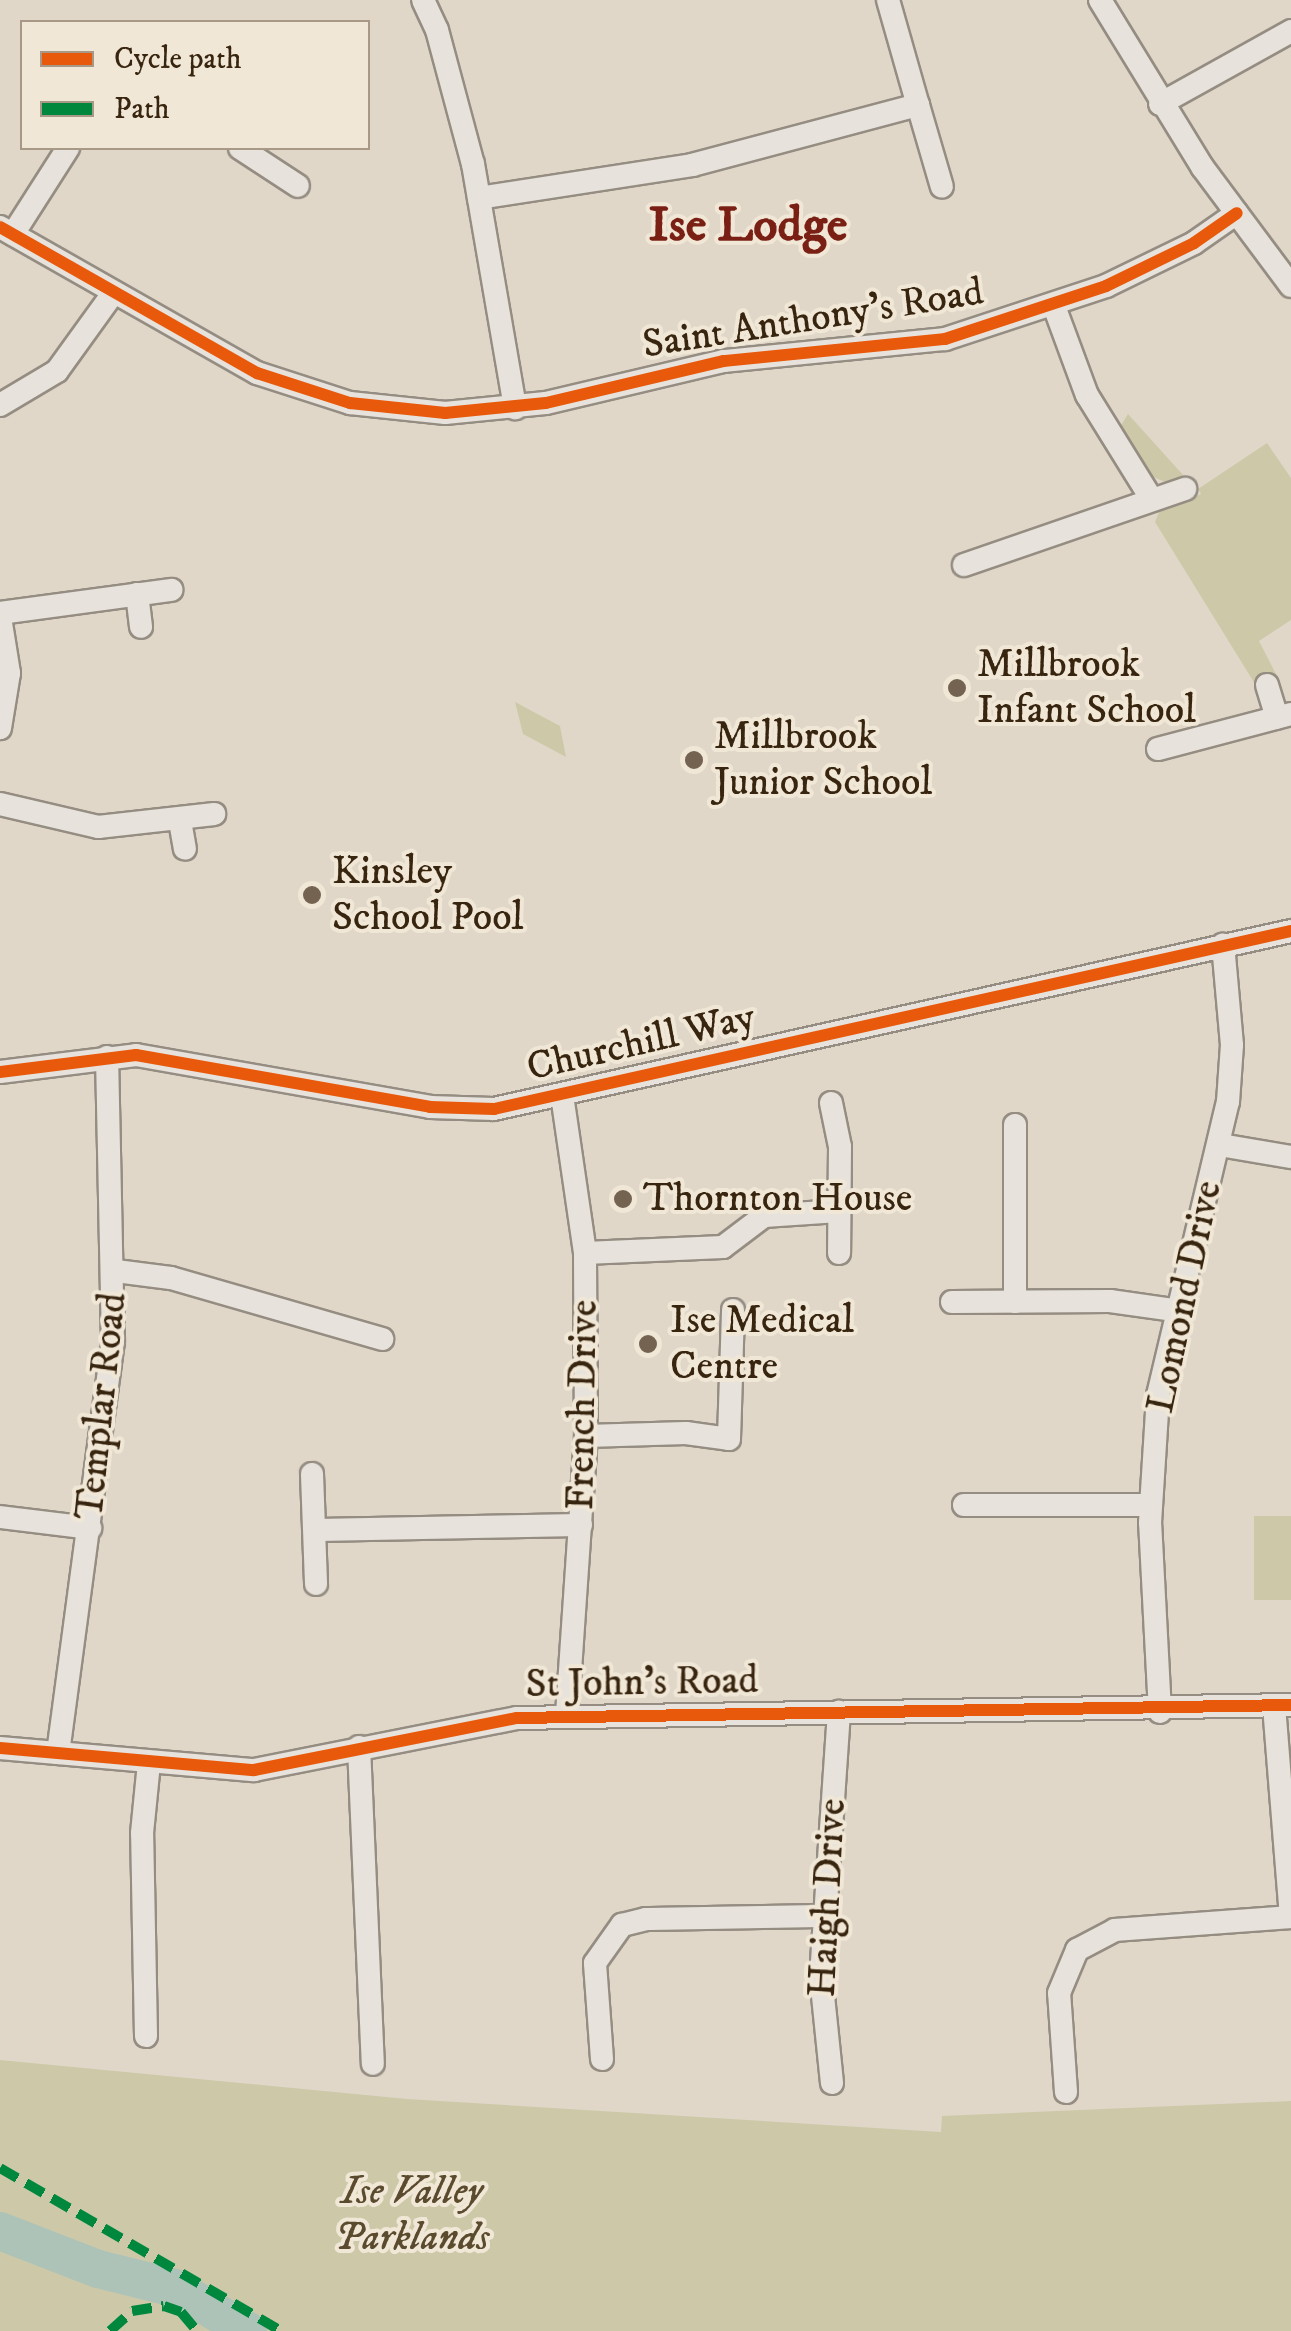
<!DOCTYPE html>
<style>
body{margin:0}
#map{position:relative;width:1291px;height:2331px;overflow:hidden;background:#e0d7c9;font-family:"IM FELL DW Pica",serif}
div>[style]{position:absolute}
.green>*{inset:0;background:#cdc9a8;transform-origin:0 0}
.river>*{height:38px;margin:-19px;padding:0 19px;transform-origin:19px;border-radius:19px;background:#aec3b7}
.roads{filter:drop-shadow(2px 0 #958d82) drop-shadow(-2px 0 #958d82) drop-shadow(0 2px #958d82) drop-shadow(0 -2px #958d82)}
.street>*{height:22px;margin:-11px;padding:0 11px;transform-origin:11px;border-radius:11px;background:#e7e3dc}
.quiet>*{height:10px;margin-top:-5px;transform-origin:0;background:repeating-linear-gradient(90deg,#00873e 0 20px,transparent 0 30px)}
.cycleway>*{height:12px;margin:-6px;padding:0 6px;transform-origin:6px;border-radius:6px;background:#e8590c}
.dots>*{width:28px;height:28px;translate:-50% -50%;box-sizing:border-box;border:5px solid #f1e7d6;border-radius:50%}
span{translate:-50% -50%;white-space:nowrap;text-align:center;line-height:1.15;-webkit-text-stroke:8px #f1e7d6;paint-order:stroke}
.street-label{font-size:40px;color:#38250f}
.poi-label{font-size:40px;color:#38250f}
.left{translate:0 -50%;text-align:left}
.park-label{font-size:40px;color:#5a4b2e;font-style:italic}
.district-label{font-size:50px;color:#7a1f14;font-weight:700}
.legend{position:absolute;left:20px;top:20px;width:350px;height:130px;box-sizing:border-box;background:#f1e7d6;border:2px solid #a79986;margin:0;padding:12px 18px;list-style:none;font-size:30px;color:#38250f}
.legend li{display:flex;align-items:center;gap:20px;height:50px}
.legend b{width:50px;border:2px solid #a79986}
</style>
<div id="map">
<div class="green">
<div style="clip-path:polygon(1128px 414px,1184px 476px,1165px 482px,1151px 476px,1118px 430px)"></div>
<div style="clip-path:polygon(1267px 443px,1291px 478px,1291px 620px,1259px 641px,1277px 676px,1255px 684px,1155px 522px,1159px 512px,1201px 494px,1198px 489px)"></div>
<div style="clip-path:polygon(515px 702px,560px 726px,566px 757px,523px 734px)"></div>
<div style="left:1291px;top:1516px;width:84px;height:37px;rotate:90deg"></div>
<div style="clip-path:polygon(0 2060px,407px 2099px,941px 2132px,942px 2116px,1291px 2101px,1291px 2331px,0 2331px)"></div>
</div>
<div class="river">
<div style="left:0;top:2231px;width:105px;rotate:21.2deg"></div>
<div style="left:98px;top:2269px;width:79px;rotate:13.9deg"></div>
<div style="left:175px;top:2288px;width:85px;rotate:30.5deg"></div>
</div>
<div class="roads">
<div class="street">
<div style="left:423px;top:0;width:33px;rotate:65deg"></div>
<div style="left:437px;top:30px;width:139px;rotate:75deg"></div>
<div style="left:473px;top:164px;width:248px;rotate:80.2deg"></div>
<div style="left:888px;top:0;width:109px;rotate:74.1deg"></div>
<div style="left:1100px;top:0;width:197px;rotate:58.5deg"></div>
<div style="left:1203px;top:168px;width:147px;rotate:53.3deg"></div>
<div style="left:1160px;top:104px;width:150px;rotate:-29.1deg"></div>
<div style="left:240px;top:148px;width:69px;rotate:33.2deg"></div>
<div style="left:479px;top:198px;width:216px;rotate:-8.8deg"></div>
<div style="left:692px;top:165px;width:234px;rotate:-14.9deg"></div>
<div style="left:918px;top:105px;width:85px;rotate:73.7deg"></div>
<div style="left:0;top:227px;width:296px;rotate:29.6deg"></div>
<div style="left:257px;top:373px;width:98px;rotate:17.9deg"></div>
<div style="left:350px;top:403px;width:96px;rotate:6deg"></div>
<div style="left:445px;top:413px;width:101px;rotate:-5.7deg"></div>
<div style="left:546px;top:403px;width:183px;rotate:-13.3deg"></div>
<div style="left:724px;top:361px;width:222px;rotate:-5.7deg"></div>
<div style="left:945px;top:339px;width:169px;rotate:-18.2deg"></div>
<div style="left:1106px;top:286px;width:98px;rotate:-26deg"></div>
<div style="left:1194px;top:243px;width:52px;rotate:-34.9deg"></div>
<div style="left:13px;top:234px;width:102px;rotate:-57.4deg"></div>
<div style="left:1054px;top:306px;width:95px;rotate:69.7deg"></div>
<div style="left:1087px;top:395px;width:123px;rotate:58.2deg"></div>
<div style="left:0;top:405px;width:66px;rotate:-30.8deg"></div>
<div style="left:57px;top:371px;width:97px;rotate:-54.2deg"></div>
<div style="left:964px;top:565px;width:234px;rotate:-19deg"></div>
<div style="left:137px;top:594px;width:33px;rotate:83deg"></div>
<div style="left:0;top:613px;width:173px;rotate:-7.7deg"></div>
<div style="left:0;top:617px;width:57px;rotate:80.9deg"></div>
<div style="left:9px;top:673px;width:56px;rotate:99.3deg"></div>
<div style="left:1267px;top:685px;width:34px;rotate:73deg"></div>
<div style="left:1158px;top:749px;width:138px;rotate:-14.7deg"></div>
<div style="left:0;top:804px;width:101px;rotate:13.2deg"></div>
<div style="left:98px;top:827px;width:117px;rotate:-6.4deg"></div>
<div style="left:180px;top:821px;width:28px;rotate:80deg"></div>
<div style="left:0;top:1072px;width:137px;rotate:-7.1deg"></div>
<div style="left:136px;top:1055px;width:299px;rotate:10deg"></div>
<div style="left:430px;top:1107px;width:64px;rotate:1.8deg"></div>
<div style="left:494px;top:1109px;width:817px;rotate:-12.59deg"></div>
<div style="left:562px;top:1095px;width:160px;rotate:81.7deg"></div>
<div style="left:585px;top:1253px;width:183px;rotate:89.7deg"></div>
<div style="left:586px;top:1436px;width:281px;rotate:93.9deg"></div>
<div style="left:831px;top:1103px;width:45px;rotate:78.4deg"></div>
<div style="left:840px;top:1147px;width:106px;rotate:90.5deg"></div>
<div style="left:1015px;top:1125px;width:177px;rotate:90deg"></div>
<div style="left:1220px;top:1145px;width:72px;rotate:9.6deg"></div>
<div style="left:585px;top:1253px;width:138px;rotate:-2.5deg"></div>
<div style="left:723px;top:1247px;width:51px;rotate:-37.1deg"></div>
<div style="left:764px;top:1216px;width:75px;rotate:-3.8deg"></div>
<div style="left:116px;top:1271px;width:55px;rotate:7.3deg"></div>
<div style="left:171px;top:1278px;width:220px;rotate:16.1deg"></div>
<div style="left:952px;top:1302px;width:158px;rotate:-0.4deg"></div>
<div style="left:1110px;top:1301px;width:65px;rotate:8deg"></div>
<div style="left:586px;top:1436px;width:100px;rotate:-1.7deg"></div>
<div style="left:686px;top:1433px;width:43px;rotate:7.9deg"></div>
<div style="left:729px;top:1439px;width:129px;rotate:-88.2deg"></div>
<div style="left:312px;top:1474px;width:110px;rotate:87.9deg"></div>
<div style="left:964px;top:1505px;width:186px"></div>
<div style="left:0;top:1517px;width:91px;rotate:7deg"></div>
<div style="left:315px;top:1530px;width:266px;rotate:-1.1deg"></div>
<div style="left:1160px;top:1712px;width:189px;rotate:-93deg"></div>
<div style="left:1150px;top:1523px;width:128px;rotate:-86.4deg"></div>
<div style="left:1158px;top:1395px;width:301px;rotate:-76.6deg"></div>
<div style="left:1228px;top:1102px;width:57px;rotate:-86deg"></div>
<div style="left:1232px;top:1045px;width:101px;rotate:-95.1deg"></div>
<div style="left:359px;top:1747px;width:317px;rotate:87.5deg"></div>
<div style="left:0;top:1748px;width:255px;rotate:5deg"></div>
<div style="left:254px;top:1770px;width:268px;rotate:-11.2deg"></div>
<div style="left:517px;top:1718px;width:774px;rotate:-0.96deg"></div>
<div style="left:58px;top:1753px;width:415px;rotate:-82.4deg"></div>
<div style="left:113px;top:1342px;width:285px;rotate:-91.2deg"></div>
<div style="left:146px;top:2036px;width:203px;rotate:-91.1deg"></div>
<div style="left:142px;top:1833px;width:70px;rotate:-84.3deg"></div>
<div style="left:602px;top:2059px;width:96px;rotate:-94.2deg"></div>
<div style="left:595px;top:1963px;width:47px;rotate:-54.6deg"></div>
<div style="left:622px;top:1925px;width:25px;rotate:-14deg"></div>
<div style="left:646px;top:1919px;width:177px;rotate:-1deg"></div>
<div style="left:832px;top:2083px;width:108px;rotate:-95.9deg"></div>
<div style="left:821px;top:1976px;width:265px;rotate:-86.1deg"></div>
<div style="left:1066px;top:2092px;width:99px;rotate:-94deg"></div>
<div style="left:1059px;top:1993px;width:47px;rotate:-67.3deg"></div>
<div style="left:1077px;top:1950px;width:43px;rotate:-27.8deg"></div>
<div style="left:1115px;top:1930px;width:176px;rotate:-4.2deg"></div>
<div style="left:1291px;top:1917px;width:211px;rotate:-94.6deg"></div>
</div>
</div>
<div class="quiet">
<div style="left:0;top:2168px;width:325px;rotate:30.1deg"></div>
<div style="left:110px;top:2331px;width:30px;rotate:-42deg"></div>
<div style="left:132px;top:2311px;width:32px;rotate:-9deg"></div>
<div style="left:164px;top:2306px;width:18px;rotate:19deg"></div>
<div style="left:181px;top:2312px;width:25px;rotate:50deg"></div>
</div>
<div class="cycleway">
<div style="left:0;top:227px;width:296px;rotate:29.6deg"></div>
<div style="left:257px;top:373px;width:98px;rotate:17.9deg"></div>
<div style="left:350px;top:403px;width:96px;rotate:6deg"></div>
<div style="left:445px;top:413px;width:101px;rotate:-5.7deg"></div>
<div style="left:546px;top:403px;width:183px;rotate:-13.3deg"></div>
<div style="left:724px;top:361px;width:222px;rotate:-5.7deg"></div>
<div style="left:945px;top:339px;width:169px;rotate:-18.2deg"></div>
<div style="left:1106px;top:286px;width:98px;rotate:-26deg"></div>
<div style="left:1194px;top:243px;width:52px;rotate:-34.9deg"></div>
<div style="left:0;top:1072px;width:137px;rotate:-7.1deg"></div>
<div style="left:136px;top:1055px;width:299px;rotate:10deg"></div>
<div style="left:430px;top:1107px;width:64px;rotate:1.8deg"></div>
<div style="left:494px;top:1109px;width:817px;rotate:-12.59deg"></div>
<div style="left:0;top:1748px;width:255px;rotate:5deg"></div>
<div style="left:254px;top:1770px;width:268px;rotate:-11.2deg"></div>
<div style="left:517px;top:1718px;width:774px;rotate:-0.96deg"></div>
</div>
<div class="dots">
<div style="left:957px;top:688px;background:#736350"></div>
<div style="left:694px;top:760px;background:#736350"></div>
<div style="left:312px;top:895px;background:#736350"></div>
<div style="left:623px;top:1199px;background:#736350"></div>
<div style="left:648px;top:1344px;background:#736350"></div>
</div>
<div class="street-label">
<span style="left:813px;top:319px;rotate:-9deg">Saint Anthony's Road</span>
<span style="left:641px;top:1043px;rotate:-13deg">Churchill Way</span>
<span style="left:1185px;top:1297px;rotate:-78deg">Lomond Drive</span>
<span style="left:583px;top:1405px;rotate:-89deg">French Drive</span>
<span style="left:102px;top:1406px;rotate:-84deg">Templar Road</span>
<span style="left:642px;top:1683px;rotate:-1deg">St John's Road</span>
<span style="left:828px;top:1898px;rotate:-87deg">Haigh Drive</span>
</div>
<div class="poi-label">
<span class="left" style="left:977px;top:688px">Millbrook<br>Infant School</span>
<span class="left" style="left:714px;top:760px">Millbrook<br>Junior School</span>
<span class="left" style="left:332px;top:895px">Kinsley<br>School Pool</span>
<span class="left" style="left:643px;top:1199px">Thornton House</span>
<span class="left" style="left:670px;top:1344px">Ise Medical<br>Centre</span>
</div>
<div class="park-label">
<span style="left:412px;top:2215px">Ise Valley<br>Parklands</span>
</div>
<div class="district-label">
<span style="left:748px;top:226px">Ise Lodge</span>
</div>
<ul class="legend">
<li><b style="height:12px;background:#e8590c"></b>Cycle path</li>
<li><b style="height:12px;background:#00873e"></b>Path</li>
</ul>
</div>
